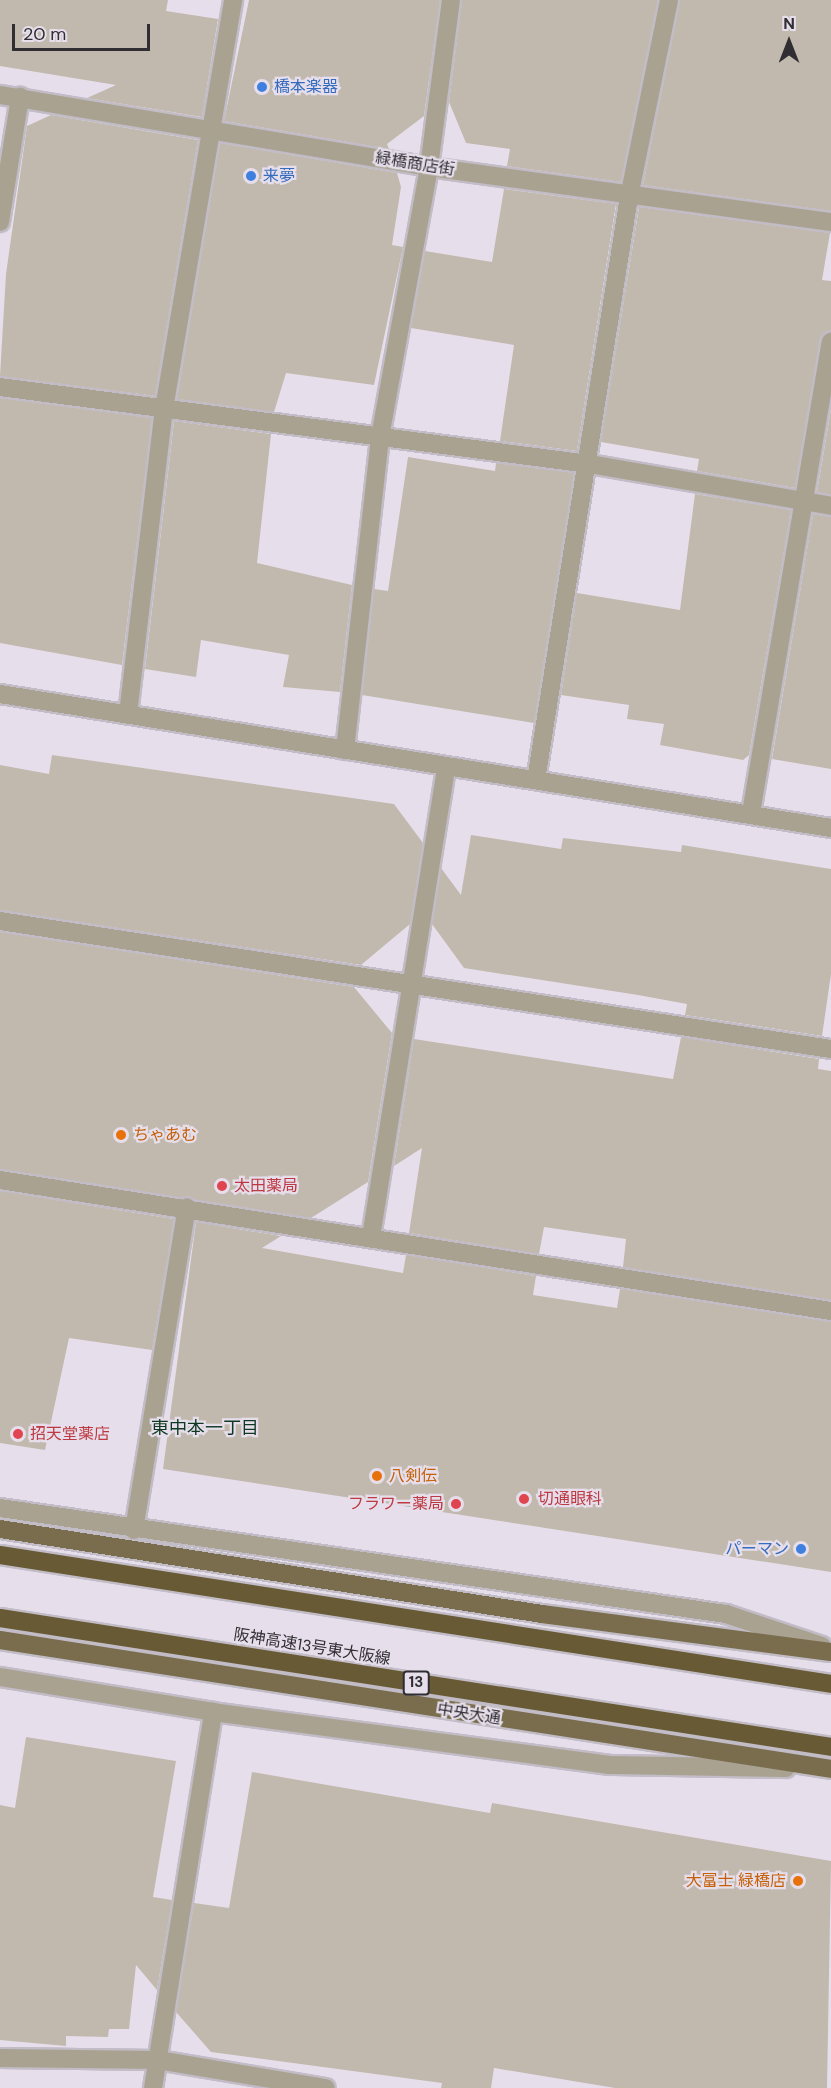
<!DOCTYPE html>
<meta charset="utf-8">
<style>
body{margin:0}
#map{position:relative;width:831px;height:2088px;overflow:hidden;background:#e6dfeb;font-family:"DM Sans","Noto Sans JP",sans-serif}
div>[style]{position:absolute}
.building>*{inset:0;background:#c1b9ae}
.roads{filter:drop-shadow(2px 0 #c2bcc6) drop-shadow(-2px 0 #c2bcc6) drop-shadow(0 2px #c2bcc6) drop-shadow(0 -2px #c2bcc6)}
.minor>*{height:18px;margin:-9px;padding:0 9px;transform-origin:9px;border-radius:9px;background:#a9a291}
.major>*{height:18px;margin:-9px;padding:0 9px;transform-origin:9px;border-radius:9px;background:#796d4e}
.highway>*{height:18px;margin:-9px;padding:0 9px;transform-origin:9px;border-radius:9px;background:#685a35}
.bridges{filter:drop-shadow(2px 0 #c2bcc6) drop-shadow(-2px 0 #c2bcc6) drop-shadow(0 2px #c2bcc6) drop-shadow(0 -2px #c2bcc6)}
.highway-bridge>*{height:18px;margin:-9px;padding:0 9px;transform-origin:9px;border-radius:9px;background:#685a35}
.dots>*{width:16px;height:16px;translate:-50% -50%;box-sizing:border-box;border:3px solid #e6dfeb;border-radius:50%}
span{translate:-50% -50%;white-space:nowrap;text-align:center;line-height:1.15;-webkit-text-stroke:4.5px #e6dfeb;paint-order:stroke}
.shield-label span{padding:2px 4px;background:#e6dfeb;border:2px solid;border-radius:4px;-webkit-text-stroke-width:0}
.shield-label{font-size:15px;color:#312e33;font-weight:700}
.shop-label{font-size:16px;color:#366cbe}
.left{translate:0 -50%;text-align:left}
.right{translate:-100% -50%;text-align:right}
.street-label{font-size:16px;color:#312e33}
.food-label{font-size:16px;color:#c56008}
.health-label{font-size:16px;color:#be3a42}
.neighbourhood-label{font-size:18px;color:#0f3823}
.north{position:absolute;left:759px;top:12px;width:60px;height:60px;-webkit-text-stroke:4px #e6dfeb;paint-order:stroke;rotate:0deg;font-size:16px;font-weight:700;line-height:24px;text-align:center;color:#312e33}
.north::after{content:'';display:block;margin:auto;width:21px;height:27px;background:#312e33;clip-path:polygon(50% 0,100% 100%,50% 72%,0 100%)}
.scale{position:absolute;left:12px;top:24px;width:138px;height:27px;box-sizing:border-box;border:3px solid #312e33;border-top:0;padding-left:8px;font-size:18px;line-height:21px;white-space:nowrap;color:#312e33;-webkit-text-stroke:4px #e6dfeb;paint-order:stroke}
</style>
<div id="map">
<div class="building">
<div style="clip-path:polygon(0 0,168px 0,166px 11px,218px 19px,202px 117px,87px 98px,116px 85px,0 66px)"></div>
<div style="clip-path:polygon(249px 0,440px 0,424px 116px,387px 144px,389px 149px,224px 121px)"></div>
<div style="clip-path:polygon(462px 0,658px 0,621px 182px,507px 166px,510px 149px,466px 143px,449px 102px)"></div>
<div style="clip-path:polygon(680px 0,831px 0,831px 211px,643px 185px)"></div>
<div style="clip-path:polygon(51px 115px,198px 140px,155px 396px,0 376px,6px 274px,27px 126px)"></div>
<div style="clip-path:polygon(220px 143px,397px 173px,401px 187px,392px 245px,403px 247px,374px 385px,286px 373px,274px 412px,177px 399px)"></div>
<div style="clip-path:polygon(504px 189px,616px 204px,577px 451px,500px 441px,514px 345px,411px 328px,425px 251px,492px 262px)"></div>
<div style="clip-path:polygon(639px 207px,830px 233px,822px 280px,831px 281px,831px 331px,820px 340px,795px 488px,697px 471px,699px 459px,601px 442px)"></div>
<div style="clip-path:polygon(0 398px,152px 418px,122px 665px,0 643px)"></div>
<div style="clip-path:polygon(831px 409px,831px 495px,817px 492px)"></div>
<div style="clip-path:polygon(174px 421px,271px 434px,257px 563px,352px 585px,340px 692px,283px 687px,289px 655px,201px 640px,196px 677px,145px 669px)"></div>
<div style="clip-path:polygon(408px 457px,495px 471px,496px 463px,574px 473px,534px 723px,362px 695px,374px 589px,388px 591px)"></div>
<div style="clip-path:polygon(695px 494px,791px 510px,749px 755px,743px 760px,660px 745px,664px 724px,627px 719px,629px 705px,561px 695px,577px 593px,680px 610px)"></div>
<div style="clip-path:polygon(813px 514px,831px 517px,831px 769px,772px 759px)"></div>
<div style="clip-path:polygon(52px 755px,394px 804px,423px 843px,410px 924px,361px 965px,0 910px,0 765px,49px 774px)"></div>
<div style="clip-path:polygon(471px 835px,561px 849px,563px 838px,681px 852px,682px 845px,831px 869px,831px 974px,822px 1036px,685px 1015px,687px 1004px,638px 995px,464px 968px,432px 924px,441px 868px,461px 895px)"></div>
<div style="clip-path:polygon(0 932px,354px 987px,392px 1033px,368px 1182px,311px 1218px,0 1169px)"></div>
<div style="clip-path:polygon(681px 1037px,819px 1059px,818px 1069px,831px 1071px,831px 1300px,623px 1267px,626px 1239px,544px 1227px,539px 1254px,409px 1233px,422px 1148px,394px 1166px,414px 1039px,673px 1079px)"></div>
<div style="clip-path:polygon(0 1191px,174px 1219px,152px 1350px,69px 1338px,45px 1450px,0 1443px)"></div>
<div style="clip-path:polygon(196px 1222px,281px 1236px,262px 1248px,403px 1273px,406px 1255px,536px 1276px,533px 1295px,617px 1308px,620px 1289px,831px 1322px,831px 1572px,163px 1469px)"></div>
<div style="clip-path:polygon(26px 1737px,176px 1761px,153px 1897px,172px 1900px,157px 1990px,136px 1965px,129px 2029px,109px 2029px,108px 2037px,66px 2036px,66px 2046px,0 2040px,0 1805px,15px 1808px)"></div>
<div style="clip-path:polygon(252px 1772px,490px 1813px,492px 1803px,831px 1861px,827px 2088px,615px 2088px,494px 2068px,491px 2088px,441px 2088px,442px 2083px,211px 2052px,176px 2012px,194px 1903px,229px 1908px)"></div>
</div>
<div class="roads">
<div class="minor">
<div style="left:0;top:95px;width:435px;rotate:9.5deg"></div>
<div style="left:429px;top:167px;width:406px;rotate:7.8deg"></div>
<div style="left:0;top:222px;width:127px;rotate:-80.9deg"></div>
<div style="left:0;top:387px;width:594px;rotate:7.45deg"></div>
<div style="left:589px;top:464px;width:246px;rotate:9.8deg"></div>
<div style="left:0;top:694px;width:842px;rotate:9.16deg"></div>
<div style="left:128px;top:714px;width:307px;rotate:-83.3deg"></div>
<div style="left:164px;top:409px;width:415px;rotate:-80.4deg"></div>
<div style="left:345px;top:750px;width:315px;rotate:-83.6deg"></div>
<div style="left:380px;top:437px;width:274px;rotate:-79.7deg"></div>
<div style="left:429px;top:167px;width:168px;rotate:-82.5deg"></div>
<div style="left:536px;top:780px;width:590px;rotate:-80.94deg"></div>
<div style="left:629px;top:197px;width:201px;rotate:-78.5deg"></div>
<div style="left:751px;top:813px;width:478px;rotate:-80.4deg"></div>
<div style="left:0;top:921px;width:841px;rotate:8.76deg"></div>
<div style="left:0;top:1180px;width:841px;rotate:8.96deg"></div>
<div style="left:371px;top:1237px;width:476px;rotate:-80.9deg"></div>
<div style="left:0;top:1508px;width:734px;rotate:8.31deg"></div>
<div style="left:726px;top:1614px;width:101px;rotate:18.4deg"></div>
<div style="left:134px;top:1530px;width:327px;rotate:-80.7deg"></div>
<div style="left:0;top:1677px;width:216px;rotate:9.3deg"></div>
<div style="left:213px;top:1712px;width:399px;rotate:7.6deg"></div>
<div style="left:608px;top:1765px;width:178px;rotate:1deg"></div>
<div style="left:0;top:2058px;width:158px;rotate:0.7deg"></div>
<div style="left:158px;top:2060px;width:170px;rotate:9.5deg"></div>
<div style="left:153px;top:2088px;width:381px;rotate:-80.9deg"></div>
</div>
<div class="major">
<div style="left:0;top:1529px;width:549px;rotate:8.91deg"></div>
<div style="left:542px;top:1614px;width:291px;rotate:7.5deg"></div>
<div style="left:0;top:1640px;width:841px;rotate:8.82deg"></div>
</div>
<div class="highway">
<div style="left:0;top:1618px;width:841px;rotate:8.82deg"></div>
</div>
</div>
<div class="bridges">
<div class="highway-bridge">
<div style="left:0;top:1555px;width:841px;rotate:8.82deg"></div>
</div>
</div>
<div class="dots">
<div style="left:262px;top:87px;background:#3f7fe0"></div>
<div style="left:251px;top:176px;background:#3f7fe0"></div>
<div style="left:121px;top:1135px;background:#e8710a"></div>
<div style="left:222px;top:1186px;background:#e0444e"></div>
<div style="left:18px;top:1434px;background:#e0444e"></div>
<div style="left:377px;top:1476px;background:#e8710a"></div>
<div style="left:524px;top:1499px;background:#e0444e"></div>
<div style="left:456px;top:1504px;background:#e0444e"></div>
<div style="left:801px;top:1549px;background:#3f7fe0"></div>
<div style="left:798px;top:1881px;background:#e8710a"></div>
</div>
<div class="shield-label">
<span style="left:416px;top:1683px">13</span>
</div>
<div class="shop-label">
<span class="left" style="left:274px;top:87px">橋本楽器</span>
<span class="left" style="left:263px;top:176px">来夢</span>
<span class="right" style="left:789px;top:1549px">パーマン</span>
</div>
<div class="street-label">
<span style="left:415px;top:164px;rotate:9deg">緑橋商店街</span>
<span style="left:312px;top:1647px;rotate:9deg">阪神高速13号東大阪線</span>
<span style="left:469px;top:1714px;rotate:9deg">中央大通</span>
</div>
<div class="food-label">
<span class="left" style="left:133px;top:1135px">ちゃあむ</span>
<span class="left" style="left:389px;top:1476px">八剣伝</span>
<span class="right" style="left:786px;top:1881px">大富士 緑橋店</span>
</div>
<div class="health-label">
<span class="left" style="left:234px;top:1186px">太田薬局</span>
<span class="left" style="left:30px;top:1434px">招天堂薬店</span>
<span class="left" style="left:538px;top:1499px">切通眼科</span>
<span class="right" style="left:444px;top:1504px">フラワー薬局</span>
</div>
<div class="neighbourhood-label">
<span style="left:205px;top:1428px">東中本一丁目</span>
</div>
<div class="north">N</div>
<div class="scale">20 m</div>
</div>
